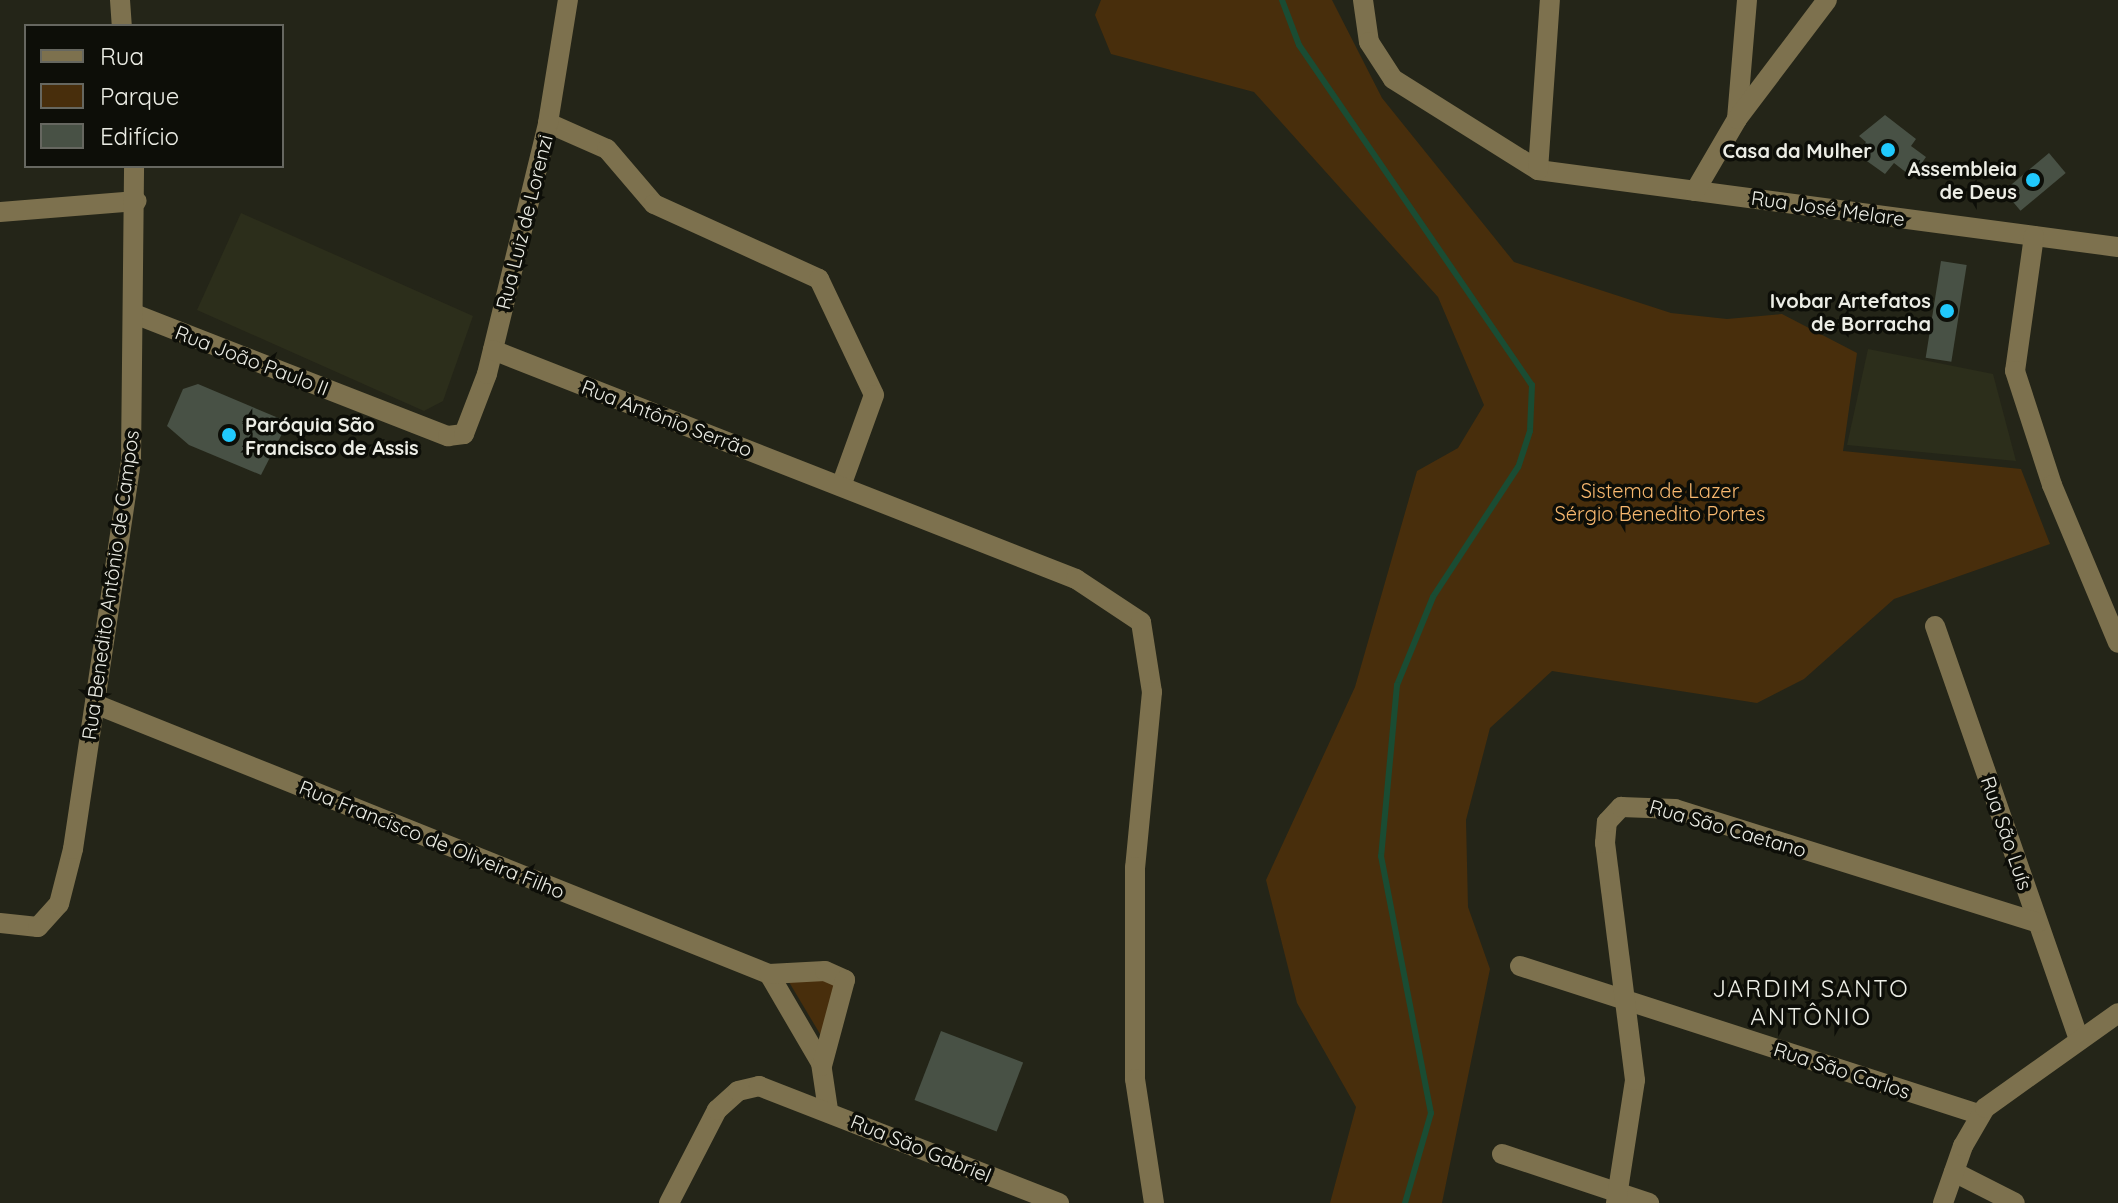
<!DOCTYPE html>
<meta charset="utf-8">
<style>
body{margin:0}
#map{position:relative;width:2118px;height:1203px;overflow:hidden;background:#242518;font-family:Quicksand,sans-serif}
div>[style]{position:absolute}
.built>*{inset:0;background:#2c2e1b}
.green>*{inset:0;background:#482e0c}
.stream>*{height:6px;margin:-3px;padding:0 3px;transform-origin:3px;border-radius:3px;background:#1a4c33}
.building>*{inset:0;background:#485145;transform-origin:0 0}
.minor>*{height:20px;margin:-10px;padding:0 10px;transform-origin:10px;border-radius:10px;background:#7d714e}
.dots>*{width:22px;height:22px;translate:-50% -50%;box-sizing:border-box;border:4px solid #0d0e08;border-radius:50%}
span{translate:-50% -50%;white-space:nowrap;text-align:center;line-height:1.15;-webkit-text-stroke:7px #0d0e08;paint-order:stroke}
.poi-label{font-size:20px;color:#ecede5;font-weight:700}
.right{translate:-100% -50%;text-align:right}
.left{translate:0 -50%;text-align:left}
.street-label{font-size:20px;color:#ecede5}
.park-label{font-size:20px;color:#f8b86f}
.quarter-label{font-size:24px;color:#ecede5;letter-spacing:2px}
.legend{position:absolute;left:24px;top:24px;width:260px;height:144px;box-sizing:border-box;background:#0d0e08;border:2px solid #666760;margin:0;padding:10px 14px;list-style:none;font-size:24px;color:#ecede5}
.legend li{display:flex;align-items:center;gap:16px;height:40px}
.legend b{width:40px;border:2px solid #666760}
</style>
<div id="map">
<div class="built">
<div style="clip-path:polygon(241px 213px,473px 316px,443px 401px,424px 411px,197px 310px)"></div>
<div style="clip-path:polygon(1868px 349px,1993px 374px,2016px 461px,1847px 445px)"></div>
</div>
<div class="green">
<div style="clip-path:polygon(1101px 0,1332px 0,1382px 98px,1514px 262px,1671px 313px,1727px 319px,1782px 314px,1857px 353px,1843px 451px,2021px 469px,2050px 544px,1894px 599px,1804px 679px,1757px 703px,1552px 671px,1490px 728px,1466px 820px,1468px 907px,1490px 969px,1442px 1203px,1330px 1203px,1356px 1107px,1297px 1003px,1266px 880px,1355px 687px,1417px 471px,1458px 448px,1484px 405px,1438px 297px,1254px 92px,1111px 54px,1095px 15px)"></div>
<div style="clip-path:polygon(839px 980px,823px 1039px,789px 982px)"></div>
</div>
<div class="stream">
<div style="left:1282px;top:0;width:48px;rotate:69.3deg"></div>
<div style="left:1299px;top:45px;width:412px;rotate:55.6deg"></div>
<div style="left:1532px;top:385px;width:46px;rotate:92.5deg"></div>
<div style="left:1530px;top:431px;width:38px;rotate:108deg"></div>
<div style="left:1518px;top:467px;width:155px;rotate:123.2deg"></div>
<div style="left:1433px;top:597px;width:95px;rotate:112.2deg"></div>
<div style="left:1397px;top:685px;width:172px;rotate:95.3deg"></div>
<div style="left:1381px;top:856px;width:262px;rotate:79deg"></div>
<div style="left:1431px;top:1113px;width:94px;rotate:106.1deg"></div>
</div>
<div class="building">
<div style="clip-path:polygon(1885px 115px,1916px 139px,1911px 146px,1926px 157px,1912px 177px,1894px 163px,1885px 174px,1857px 154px,1866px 142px,1859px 136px)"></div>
<div style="left:2049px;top:153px;width:26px;height:59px;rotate:50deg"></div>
<div style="left:1941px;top:261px;width:26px;height:98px;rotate:9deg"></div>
<div style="clip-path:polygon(198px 384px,288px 422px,261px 475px,189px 445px,167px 426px,183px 389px)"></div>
<div style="left:941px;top:1031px;width:88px;height:74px;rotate:21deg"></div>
</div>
<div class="minor">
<div style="left:120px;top:0;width:26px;rotate:86deg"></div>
<div style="left:1363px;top:0;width:42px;rotate:81.9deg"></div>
<div style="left:1369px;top:42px;width:44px;rotate:57deg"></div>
<div style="left:1393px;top:79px;width:171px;rotate:32.1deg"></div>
<div style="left:1538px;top:170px;width:585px;rotate:7.56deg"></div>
<div style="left:1737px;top:119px;width:119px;rotate:-85.2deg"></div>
<div style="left:548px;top:123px;width:64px;rotate:23.8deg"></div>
<div style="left:607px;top:149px;width:72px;rotate:49.5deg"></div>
<div style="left:654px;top:204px;width:181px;rotate:24.4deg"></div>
<div style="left:819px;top:279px;width:128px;rotate:64.6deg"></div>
<div style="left:874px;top:395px;width:97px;rotate:109.9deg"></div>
<div style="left:1538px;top:170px;width:170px;rotate:-86deg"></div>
<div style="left:1695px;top:191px;width:83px;rotate:-59.7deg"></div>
<div style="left:1737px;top:119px;width:149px;rotate:-52.9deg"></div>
<div style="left:0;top:212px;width:137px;rotate:-4.6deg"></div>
<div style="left:2034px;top:236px;width:136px;rotate:98deg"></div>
<div style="left:2015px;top:371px;width:120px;rotate:72deg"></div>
<div style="left:2052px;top:485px;width:171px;rotate:67.3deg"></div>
<div style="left:137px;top:315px;width:334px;rotate:21.3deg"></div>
<div style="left:448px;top:436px;width:16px;rotate:-7deg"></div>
<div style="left:464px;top:434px;width:64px;rotate:-69deg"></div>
<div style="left:487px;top:374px;width:258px;rotate:-76.3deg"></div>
<div style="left:548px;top:123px;width:125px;rotate:-80.8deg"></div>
<div style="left:493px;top:350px;width:626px;rotate:21.44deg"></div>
<div style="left:1076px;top:579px;width:78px;rotate:33.5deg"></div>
<div style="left:1141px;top:622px;width:71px;rotate:81.1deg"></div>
<div style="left:1152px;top:692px;width:176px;rotate:95.5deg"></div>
<div style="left:1135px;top:867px;width:212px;rotate:90deg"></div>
<div style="left:1135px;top:1079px;width:125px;rotate:81.3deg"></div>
<div style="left:1935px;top:626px;width:438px;rotate:70.8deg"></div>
<div style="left:95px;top:704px;width:726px;rotate:21.83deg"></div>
<div style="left:769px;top:974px;width:103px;rotate:59.7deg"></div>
<div style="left:821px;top:1063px;width:48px;rotate:81.5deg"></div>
<div style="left:0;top:923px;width:38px;rotate:6deg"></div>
<div style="left:38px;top:927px;width:31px;rotate:-48deg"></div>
<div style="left:59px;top:904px;width:57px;rotate:-75.7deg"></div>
<div style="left:73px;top:849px;width:394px;rotate:-81.5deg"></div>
<div style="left:131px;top:459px;width:293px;rotate:-89.4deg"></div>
<div style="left:1520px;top:966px;width:484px;rotate:17.9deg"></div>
<div style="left:769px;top:974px;width:56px;rotate:-3.1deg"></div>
<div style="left:825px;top:971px;width:22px;rotate:24deg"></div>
<div style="left:845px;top:980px;width:89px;rotate:105deg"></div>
<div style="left:1502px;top:1154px;width:155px;rotate:18.4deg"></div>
<div style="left:1954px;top:1172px;width:68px;rotate:26.9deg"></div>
<div style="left:669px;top:1203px;width:105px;rotate:-62.7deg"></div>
<div style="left:717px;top:1110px;width:28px;rotate:-42deg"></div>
<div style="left:738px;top:1091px;width:22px;rotate:-13deg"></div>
<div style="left:759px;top:1086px;width:322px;rotate:21.3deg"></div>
<div style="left:1616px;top:1203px;width:124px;rotate:-81.2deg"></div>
<div style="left:1635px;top:1080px;width:239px;rotate:-97.2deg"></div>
<div style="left:1605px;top:843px;width:21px;rotate:-85deg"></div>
<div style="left:1607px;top:822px;width:21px;rotate:-47deg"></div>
<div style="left:1621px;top:807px;width:54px;rotate:2.1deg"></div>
<div style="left:1675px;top:809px;width:380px;rotate:17.4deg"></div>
<div style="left:1943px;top:1203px;width:60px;rotate:-70.7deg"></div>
<div style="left:1963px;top:1146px;width:44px;rotate:-59.9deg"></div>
<div style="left:1985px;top:1108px;width:163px;rotate:-35.5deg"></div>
</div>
<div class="dots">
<div style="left:1888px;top:150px;background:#20c9fd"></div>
<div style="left:2033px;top:180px;background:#20c9fd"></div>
<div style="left:1947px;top:311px;background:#20c9fd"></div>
<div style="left:229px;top:435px;background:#20c9fd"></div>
</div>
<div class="poi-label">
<span class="right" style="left:1872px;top:150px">Casa da Mulher</span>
<span class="right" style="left:2017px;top:180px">Assembleia<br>de Deus</span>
<span class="right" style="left:1931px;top:312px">Ivobar Artefatos<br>de Borracha</span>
<span class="left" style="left:245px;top:436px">Paróquia São<br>Francisco de Assis</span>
</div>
<div class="street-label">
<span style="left:1828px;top:208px;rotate:8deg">Rua José Melare</span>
<span style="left:524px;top:222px;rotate:-76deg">Rua Luiz de Lorenzi</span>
<span style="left:252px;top:360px;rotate:21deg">Rua João Paulo II</span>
<span style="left:667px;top:418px;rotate:21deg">Rua Antônio Serrão</span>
<span style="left:110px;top:585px;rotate:-82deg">Rua Benedito Antônio de Campos</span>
<span style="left:1728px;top:828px;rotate:16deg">Rua São Caetano</span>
<span style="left:2007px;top:833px;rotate:71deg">Rua São Luís</span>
<span style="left:432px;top:839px;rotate:22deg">Rua Francisco de Oliveira Filho</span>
<span style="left:1842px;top:1070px;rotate:18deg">Rua São Carlos</span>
<span style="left:921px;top:1148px;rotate:22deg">Rua São Gabriel</span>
</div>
<div class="park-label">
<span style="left:1660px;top:502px">Sistema de Lazer<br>Sérgio Benedito Portes</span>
</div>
<div class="quarter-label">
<span style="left:1811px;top:1003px">JARDIM SANTO<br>ANTÔNIO</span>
</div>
<ul class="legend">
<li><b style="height:10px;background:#7d714e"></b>Rua</li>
<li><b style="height:22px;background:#482e0c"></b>Parque</li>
<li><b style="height:22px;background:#485145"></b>Edifício</li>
</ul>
</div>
